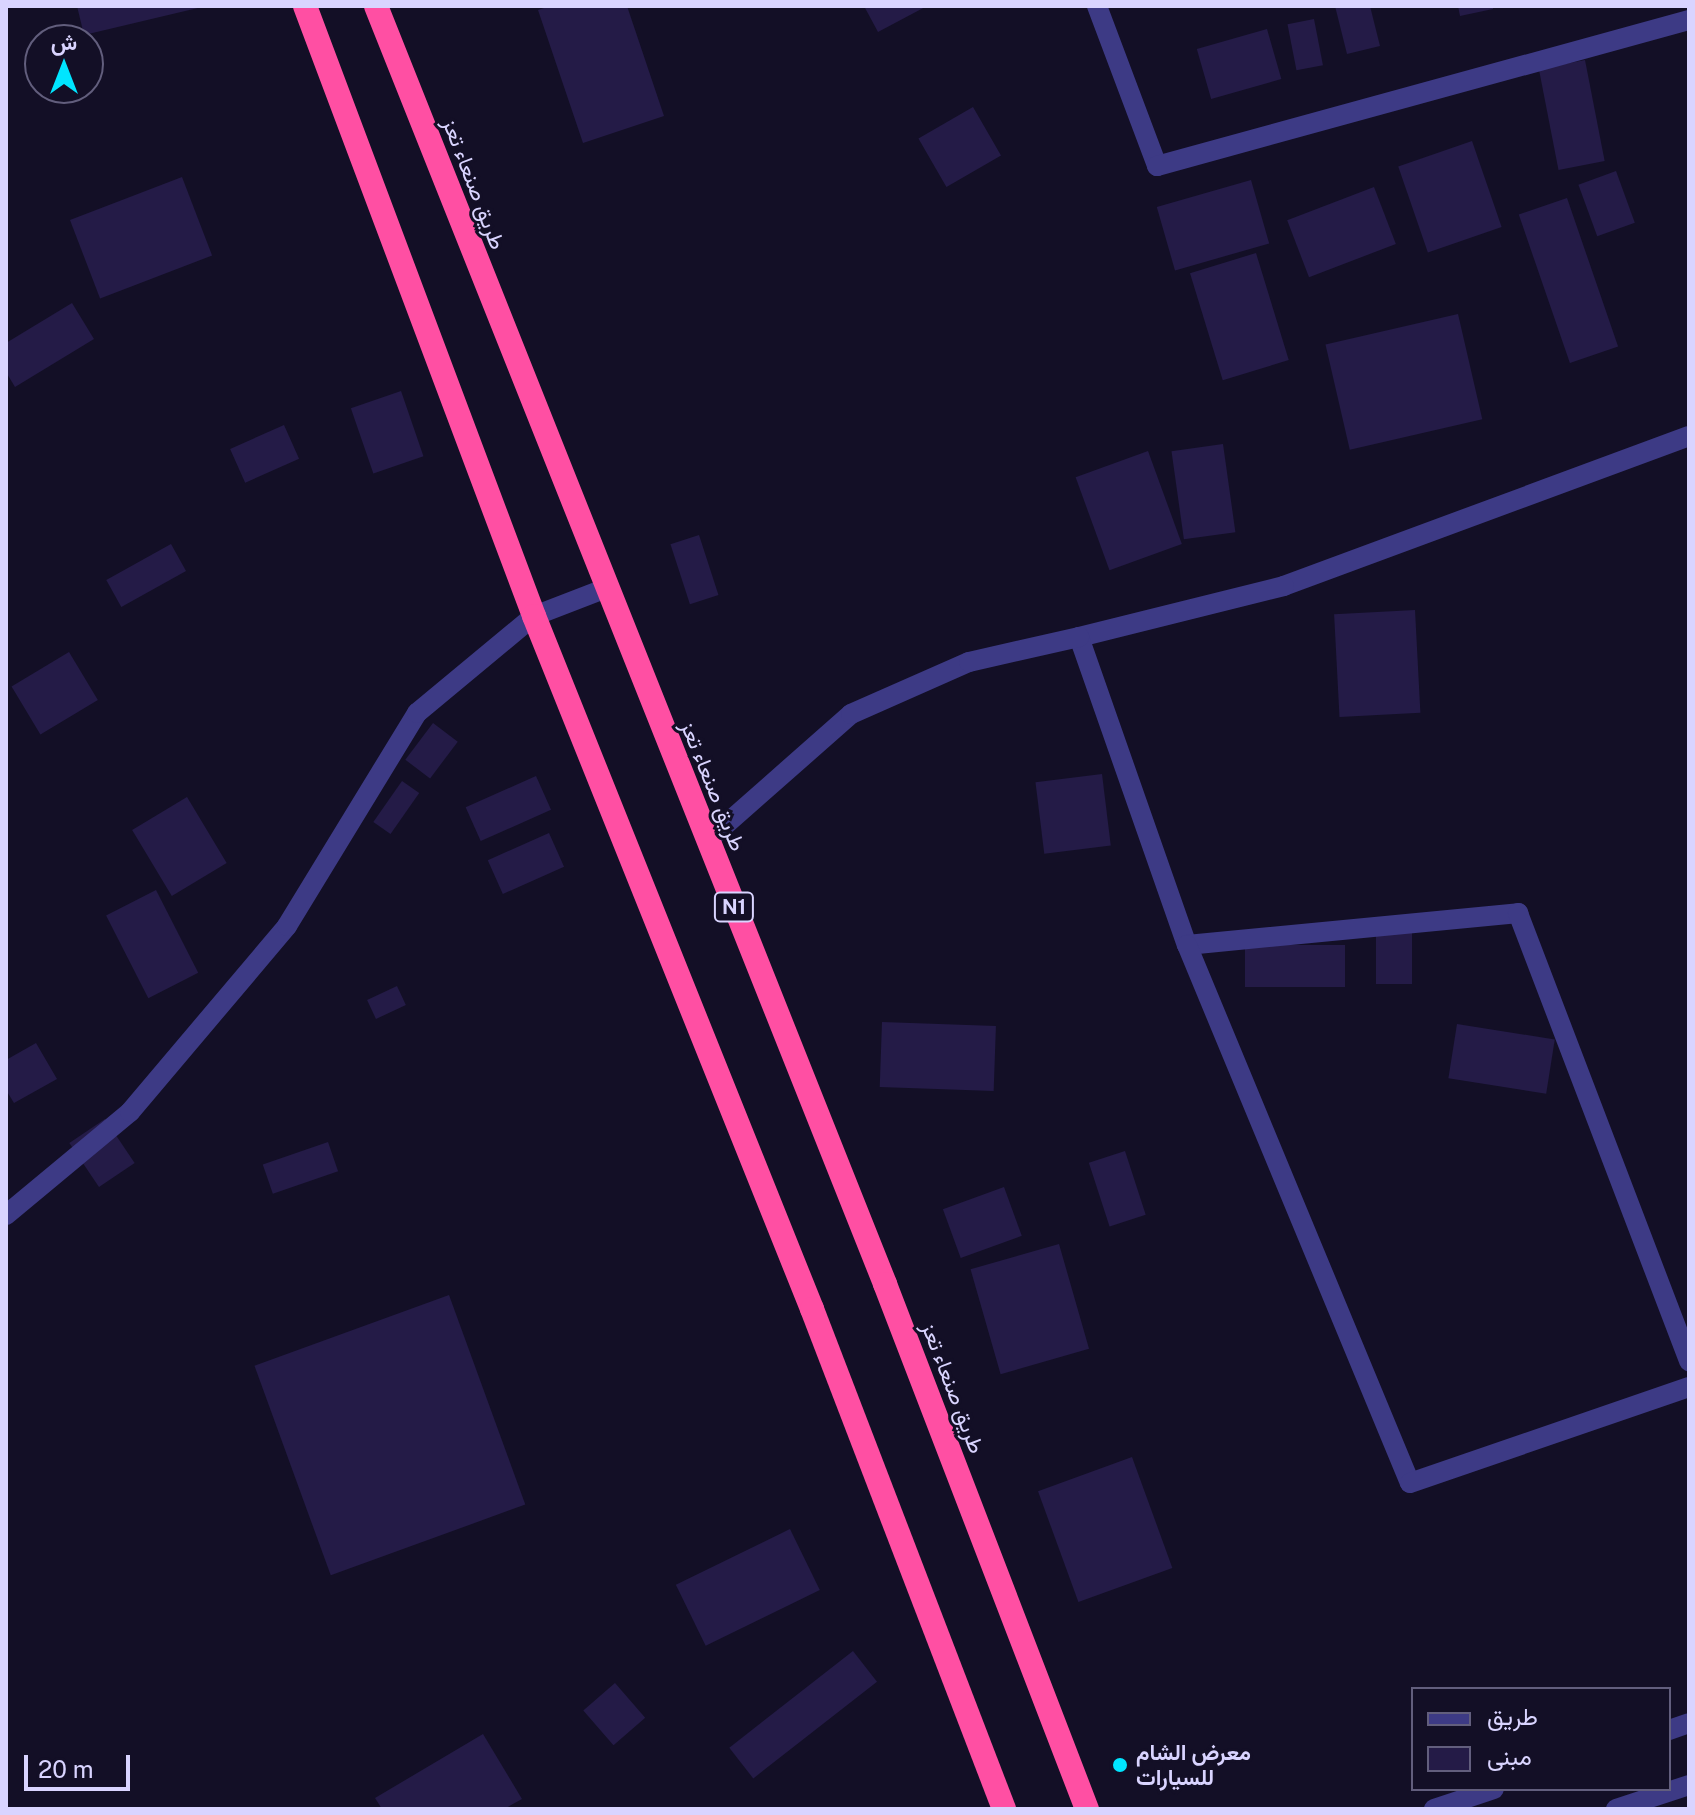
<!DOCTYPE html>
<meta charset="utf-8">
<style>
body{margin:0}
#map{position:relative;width:1695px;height:1815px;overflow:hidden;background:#130f26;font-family:"Public Sans",Vazirmatn,sans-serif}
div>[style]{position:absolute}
.building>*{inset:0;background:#241b47;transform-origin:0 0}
.minor>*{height:20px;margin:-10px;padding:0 10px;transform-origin:10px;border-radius:10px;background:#3d3a85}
.highway>*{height:24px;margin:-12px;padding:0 12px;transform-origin:12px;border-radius:12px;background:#ff4fa3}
.dots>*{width:22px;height:22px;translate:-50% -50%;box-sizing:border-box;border:4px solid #130f26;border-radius:50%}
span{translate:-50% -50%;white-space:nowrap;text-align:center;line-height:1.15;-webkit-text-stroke:6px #130f26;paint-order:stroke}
.shield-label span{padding:2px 6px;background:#130f26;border:2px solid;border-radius:6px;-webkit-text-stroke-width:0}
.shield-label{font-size:20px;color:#d9d4ff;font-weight:700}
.street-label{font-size:22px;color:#d9d4ff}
.poi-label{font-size:22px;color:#d9d4ff;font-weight:700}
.left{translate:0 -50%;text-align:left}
.frame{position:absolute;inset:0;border:8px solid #d9d4ff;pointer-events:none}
.legend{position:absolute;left:1411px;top:1687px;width:260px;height:104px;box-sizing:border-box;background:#130f26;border:2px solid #625e7d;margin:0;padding:10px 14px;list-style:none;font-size:24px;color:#d9d4ff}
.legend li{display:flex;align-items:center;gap:16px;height:40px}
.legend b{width:40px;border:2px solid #625e7d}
.north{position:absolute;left:24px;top:24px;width:80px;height:80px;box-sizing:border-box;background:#130f26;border:2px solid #625e7d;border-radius:50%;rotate:0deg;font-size:22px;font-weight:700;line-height:32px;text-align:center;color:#d9d4ff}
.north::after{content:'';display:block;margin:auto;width:28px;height:36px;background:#00e5ff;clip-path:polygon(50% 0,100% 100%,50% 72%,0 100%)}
.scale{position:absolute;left:24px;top:1755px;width:106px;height:36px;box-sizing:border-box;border:4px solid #d9d4ff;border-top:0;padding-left:10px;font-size:24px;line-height:28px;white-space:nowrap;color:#d9d4ff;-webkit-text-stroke:6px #130f26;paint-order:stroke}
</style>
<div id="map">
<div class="building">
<div style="clip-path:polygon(77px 6px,202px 6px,202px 7px,84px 35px)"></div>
<div style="clip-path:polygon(550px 6px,627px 6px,664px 116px,583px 143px,538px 10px)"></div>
<div style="clip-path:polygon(864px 6px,927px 6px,878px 32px)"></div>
<div style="clip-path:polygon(1335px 6px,1370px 6px,1380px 46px,1347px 54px)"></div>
<div style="clip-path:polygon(1458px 6px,1493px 6px,1493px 9px,1460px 16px)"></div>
<div style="left:1314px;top:19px;width:47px;height:27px;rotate:79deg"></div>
<div style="left:1267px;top:29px;width:52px;height:73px;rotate:74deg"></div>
<div style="left:1585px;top:60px;width:103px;height:47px;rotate:79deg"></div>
<div style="left:973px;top:107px;width:56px;height:63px;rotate:60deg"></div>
<div style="left:1472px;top:141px;width:91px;height:78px;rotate:71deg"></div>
<div style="left:1616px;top:171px;width:55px;height:40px;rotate:70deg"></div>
<div style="left:182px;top:177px;width:84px;height:120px;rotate:69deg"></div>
<div style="left:1251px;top:180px;width:66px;height:98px;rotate:74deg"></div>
<div style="left:1374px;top:187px;width:61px;height:93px;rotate:69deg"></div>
<div style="left:1567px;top:198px;width:157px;height:51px;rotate:71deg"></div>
<div style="left:1256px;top:253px;width:112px;height:69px;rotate:73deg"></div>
<div style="clip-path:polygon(72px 303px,94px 339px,15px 387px,6px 372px,6px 343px)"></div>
<div style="left:1458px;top:314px;width:108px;height:136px;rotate:77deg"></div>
<div style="left:401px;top:391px;width:69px;height:53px;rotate:71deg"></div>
<div style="left:284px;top:425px;width:37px;height:59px;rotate:66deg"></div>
<div style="left:1223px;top:444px;width:89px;height:52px;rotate:82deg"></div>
<div style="left:1148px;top:451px;width:99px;height:77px;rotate:70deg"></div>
<div style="left:699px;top:535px;width:63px;height:30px;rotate:72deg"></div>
<div style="left:171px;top:544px;width:31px;height:74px;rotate:61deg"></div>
<div style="left:1415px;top:610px;width:103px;height:81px;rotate:87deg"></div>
<div style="left:69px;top:652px;width:56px;height:67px;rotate:59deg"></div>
<div style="left:433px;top:723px;width:31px;height:46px;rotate:37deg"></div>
<div style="left:1102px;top:774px;width:72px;height:67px;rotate:83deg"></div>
<div style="left:536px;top:776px;width:37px;height:77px;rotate:66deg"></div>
<div style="left:402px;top:781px;width:21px;height:50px;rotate:35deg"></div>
<div style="left:187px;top:797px;width:77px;height:64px;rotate:59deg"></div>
<div style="left:549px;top:833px;width:37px;height:67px;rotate:66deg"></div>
<div style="left:156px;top:890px;width:93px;height:56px;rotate:63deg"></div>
<div style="left:1376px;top:927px;width:36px;height:57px"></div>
<div style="left:1245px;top:945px;width:100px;height:42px"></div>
<div style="left:397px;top:986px;width:21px;height:33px;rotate:65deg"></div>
<div style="left:882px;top:1022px;width:114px;height:65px;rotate:2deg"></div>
<div style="left:1457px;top:1024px;width:99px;height:55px;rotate:9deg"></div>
<div style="clip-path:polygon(36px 1043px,57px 1079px,14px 1103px,6px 1090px,6px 1060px)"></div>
<div style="left:105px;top:1119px;width:53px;height:43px;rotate:56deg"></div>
<div style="left:328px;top:1142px;width:31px;height:69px;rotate:71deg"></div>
<div style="left:1125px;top:1151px;width:67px;height:38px;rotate:72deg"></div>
<div style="left:1004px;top:1187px;width:52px;height:65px;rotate:70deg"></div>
<div style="left:1059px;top:1244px;width:109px;height:92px;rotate:74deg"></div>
<div style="left:449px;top:1295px;width:223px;height:207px;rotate:70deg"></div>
<div style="left:1132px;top:1457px;width:118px;height:100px;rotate:70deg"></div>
<div style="left:790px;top:1529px;width:68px;height:127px;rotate:64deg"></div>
<div style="left:853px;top:1651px;width:39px;height:157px;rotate:52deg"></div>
<div style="left:615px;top:1683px;width:46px;height:42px;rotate:49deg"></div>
<div style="clip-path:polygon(483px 1734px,522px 1799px,504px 1809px,382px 1809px,375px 1798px)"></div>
</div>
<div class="minor">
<div style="left:1097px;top:6px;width:171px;rotate:69.4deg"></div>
<div style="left:1157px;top:166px;width:552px;rotate:-15.35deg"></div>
<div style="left:1689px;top:436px;width:432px;rotate:159.7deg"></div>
<div style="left:1284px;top:586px;width:211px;rotate:166deg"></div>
<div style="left:1079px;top:637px;width:326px;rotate:70.7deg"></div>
<div style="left:1187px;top:945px;width:333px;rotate:-5.5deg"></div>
<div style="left:1518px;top:913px;width:480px;rotate:69.1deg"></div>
<div style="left:707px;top:841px;width:192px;rotate:-41.4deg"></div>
<div style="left:851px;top:714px;width:129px;rotate:-23.8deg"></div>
<div style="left:969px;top:662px;width:113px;rotate:-12.8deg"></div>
<div style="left:1187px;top:945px;width:582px;rotate:67.49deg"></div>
<div style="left:1410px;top:1483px;width:295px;rotate:-19deg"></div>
<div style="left:6px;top:1215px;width:161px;rotate:-39.7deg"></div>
<div style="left:130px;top:1112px;width:243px;rotate:-49.8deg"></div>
<div style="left:287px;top:926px;width:250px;rotate:-58.6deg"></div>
<div style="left:417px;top:713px;width:152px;rotate:-39.7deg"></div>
<div style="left:534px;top:616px;width:75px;rotate:-21.1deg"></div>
<div style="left:1669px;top:1730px;width:21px;rotate:-19deg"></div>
<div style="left:1434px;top:1809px;width:63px;rotate:-18.4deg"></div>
<div style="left:1616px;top:1809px;width:77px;rotate:-18.2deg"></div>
</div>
<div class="highway">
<div style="left:305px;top:6px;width:652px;rotate:69.42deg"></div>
<div style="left:534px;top:616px;width:747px;rotate:68.14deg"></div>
<div style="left:812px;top:1309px;width:536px;rotate:68.99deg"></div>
<div style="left:376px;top:6px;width:1376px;rotate:68.28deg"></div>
<div style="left:885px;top:1284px;width:563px;rotate:68.96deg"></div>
</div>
<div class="dots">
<div style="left:1120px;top:1765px;background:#00e5ff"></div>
</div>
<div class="shield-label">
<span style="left:734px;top:907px">N1</span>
</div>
<div class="street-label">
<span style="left:474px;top:184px;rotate:69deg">طريق صنعاء تعز</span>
<span style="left:713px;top:786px;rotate:68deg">طريق صنعاء تعز</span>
<span style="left:953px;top:1388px;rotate:69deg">طريق صنعاء تعز</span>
</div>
<div class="poi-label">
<span class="left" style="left:1136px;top:1765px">معرض الشام<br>للسيارات</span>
</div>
<div class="frame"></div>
<ul class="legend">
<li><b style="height:10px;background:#3d3a85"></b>طريق</li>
<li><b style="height:22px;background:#241b47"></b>مبنى</li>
</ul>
<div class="north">ش</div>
<div class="scale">20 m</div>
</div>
